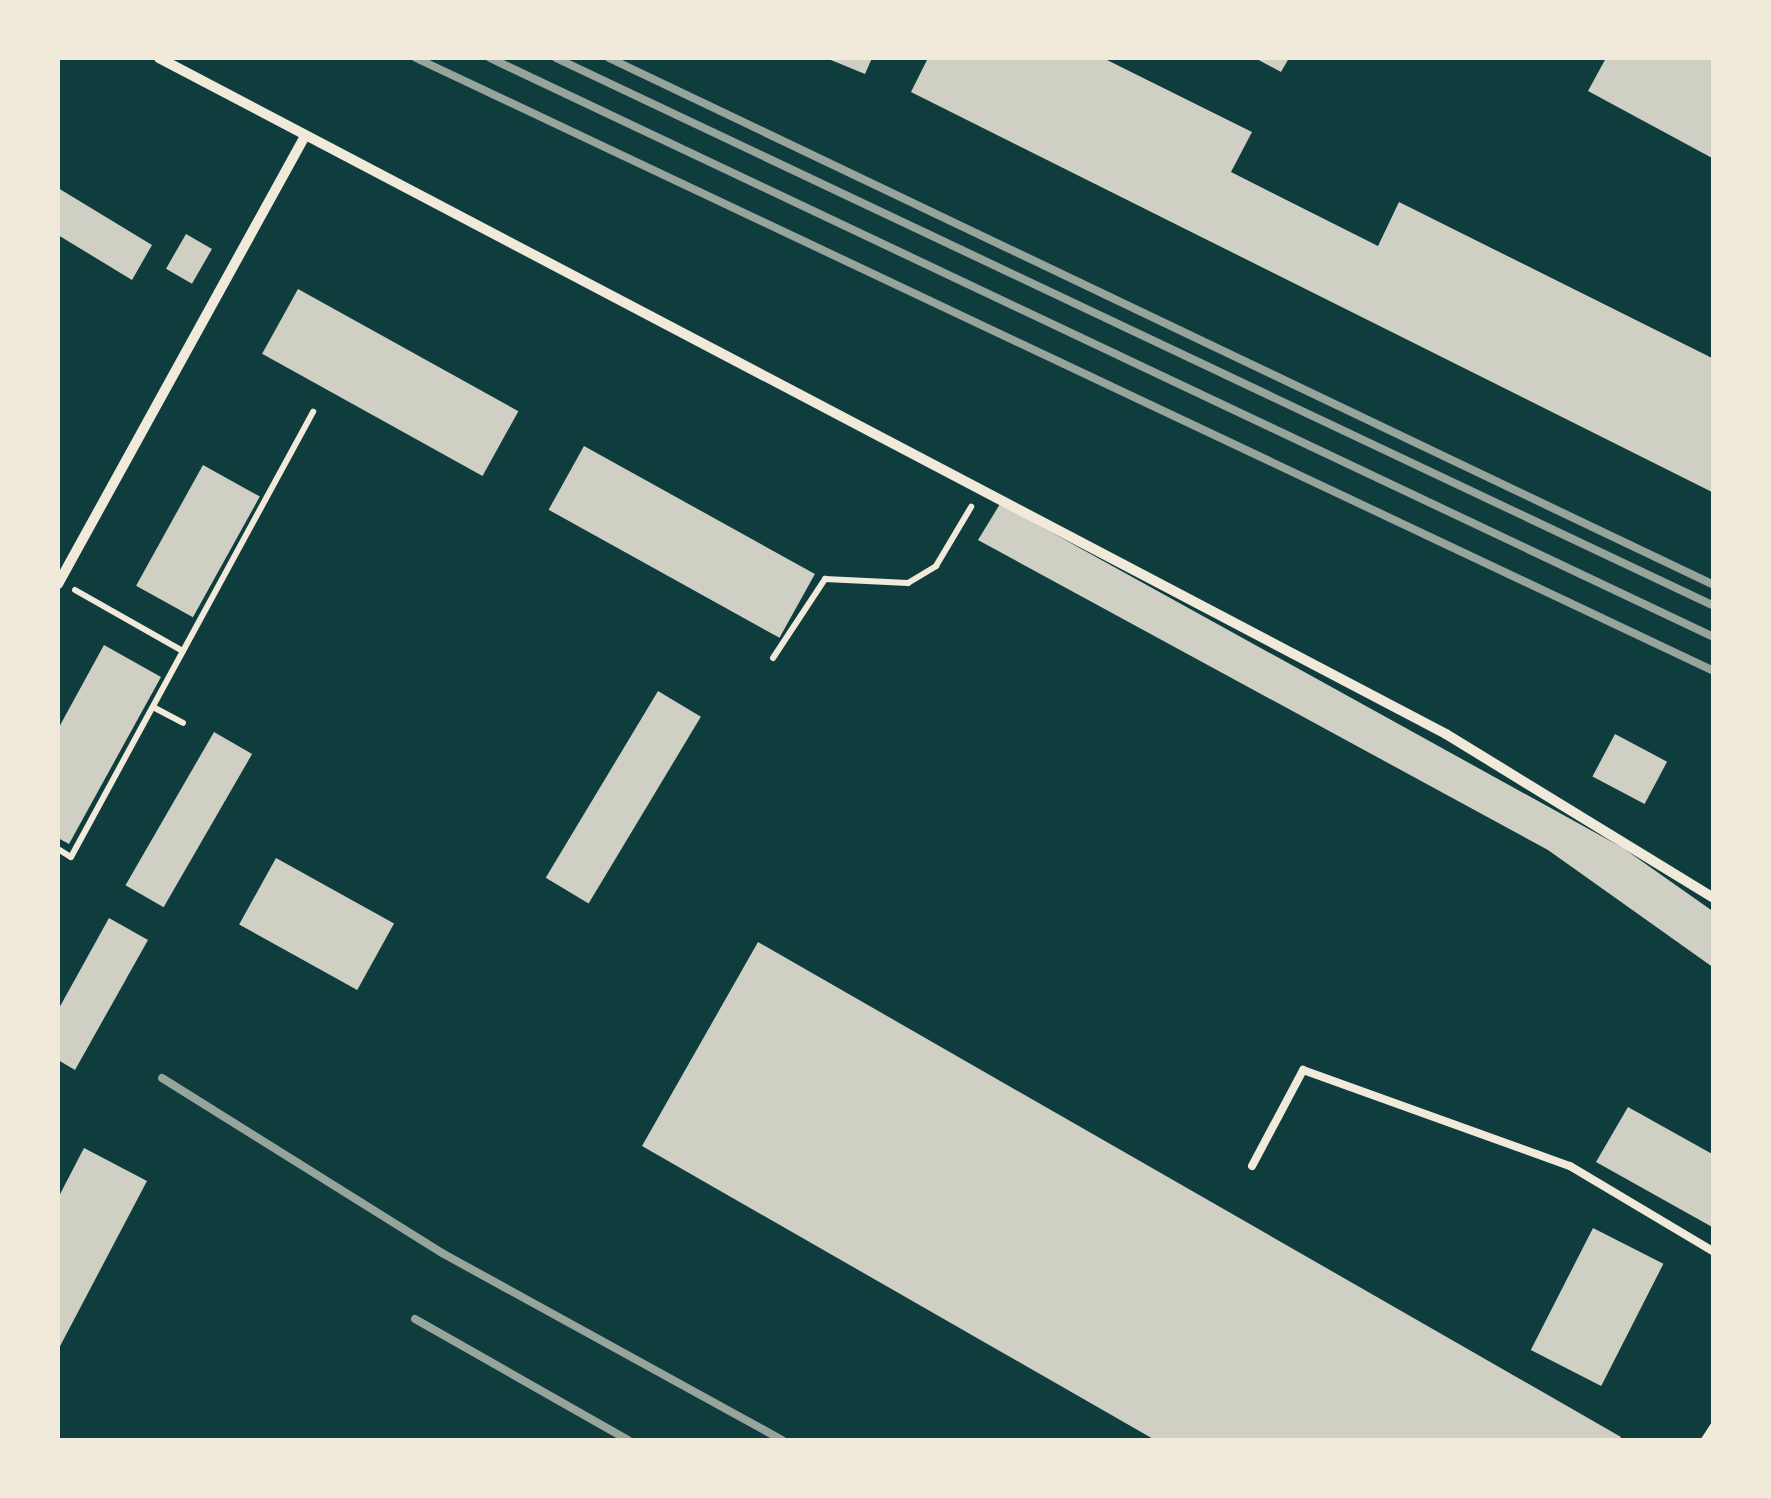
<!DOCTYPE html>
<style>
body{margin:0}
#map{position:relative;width:1771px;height:1498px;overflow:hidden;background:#0f3d3e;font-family:"Work Sans",sans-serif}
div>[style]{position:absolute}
.building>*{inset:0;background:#cfcfc3;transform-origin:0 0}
.path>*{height:6px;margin:-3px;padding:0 3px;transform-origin:3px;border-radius:3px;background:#f1e9da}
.service>*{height:8px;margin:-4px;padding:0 4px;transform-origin:4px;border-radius:4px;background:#f1e9da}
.minor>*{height:10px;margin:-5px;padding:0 5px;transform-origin:5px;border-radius:5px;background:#f1e9da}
.rail>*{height:8px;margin:-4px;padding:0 4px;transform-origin:4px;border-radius:4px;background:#97a49c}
span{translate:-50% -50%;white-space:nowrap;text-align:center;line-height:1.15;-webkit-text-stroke:10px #f1e9da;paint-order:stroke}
.frame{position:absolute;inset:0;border:60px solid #f1e9da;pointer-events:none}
</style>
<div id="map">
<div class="building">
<div style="clip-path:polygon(826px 58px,872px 58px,865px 74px)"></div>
<div style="clip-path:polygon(928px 58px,1103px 58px,1252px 132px,1231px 172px,1378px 246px,1399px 202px,1714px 359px,1714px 493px,911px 92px)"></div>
<div style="clip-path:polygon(1255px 58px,1289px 58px,1281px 72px)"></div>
<div style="clip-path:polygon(1606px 58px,1714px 58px,1714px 159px,1588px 91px)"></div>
<div style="clip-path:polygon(58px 188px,152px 245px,132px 280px,58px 235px)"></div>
<div style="left:186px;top:234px;width:30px;height:40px;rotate:30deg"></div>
<div style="left:298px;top:289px;width:252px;height:74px;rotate:29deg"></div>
<div style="left:584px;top:446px;width:264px;height:73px;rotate:29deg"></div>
<div style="left:203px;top:465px;width:65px;height:138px;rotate:29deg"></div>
<div style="clip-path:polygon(1000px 504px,1623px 848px,1714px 912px,1714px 968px,1548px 850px,978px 540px)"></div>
<div style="clip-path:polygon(104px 645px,161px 677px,69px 844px,58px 838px,58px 729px)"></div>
<div style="left:658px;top:691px;width:50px;height:218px;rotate:31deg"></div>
<div style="left:214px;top:732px;width:44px;height:177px;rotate:30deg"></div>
<div style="left:1615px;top:734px;width:59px;height:48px;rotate:28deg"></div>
<div style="left:276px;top:858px;width:135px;height:76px;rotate:29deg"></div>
<div style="clip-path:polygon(109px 918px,148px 940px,75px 1070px,58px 1060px,58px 1010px)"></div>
<div style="clip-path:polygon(758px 942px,1621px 1437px,1619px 1440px,1155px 1440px,642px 1146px)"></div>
<div style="clip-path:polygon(1628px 1107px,1714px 1155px,1714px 1228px,1596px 1162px)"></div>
<div style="clip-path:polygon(84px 1148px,147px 1181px,58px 1350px,58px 1198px)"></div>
<div style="left:1593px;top:1228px;width:79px;height:137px;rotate:27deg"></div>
</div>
<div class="path">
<div style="left:75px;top:590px;width:124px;rotate:29.5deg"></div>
<div style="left:773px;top:658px;width:95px;rotate:-56.6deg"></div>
<div style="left:825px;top:579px;width:83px;rotate:2.8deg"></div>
<div style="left:908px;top:583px;width:33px;rotate:-31deg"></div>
<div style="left:936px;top:566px;width:69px;rotate:-59.3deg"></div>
<div style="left:153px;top:707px;width:34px;rotate:28deg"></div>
<div style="left:58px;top:849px;width:15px;rotate:32deg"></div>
<div style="left:71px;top:857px;width:507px;rotate:-61.46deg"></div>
</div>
<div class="service">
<div style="left:1252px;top:1166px;width:109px;rotate:-62deg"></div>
<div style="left:1303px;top:1070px;width:284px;rotate:19.8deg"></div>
<div style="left:1570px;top:1166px;width:168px;rotate:30.8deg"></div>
<div style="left:1705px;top:1440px;width:17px;rotate:-57deg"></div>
</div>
<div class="minor">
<div style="left:159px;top:58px;width:1454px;rotate:27.71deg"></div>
<div style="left:1446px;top:734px;width:314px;rotate:31.5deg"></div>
<div style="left:58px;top:584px;width:512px;rotate:-61.13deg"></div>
</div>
<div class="rail">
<div style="left:416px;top:58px;width:1435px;rotate:25.28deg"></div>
<div style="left:490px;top:58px;width:1354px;rotate:25.32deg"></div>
<div style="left:556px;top:58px;width:1281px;rotate:25.32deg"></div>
<div style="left:609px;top:58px;width:1224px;rotate:25.5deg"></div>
<div style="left:162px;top:1078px;width:330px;rotate:32deg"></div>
<div style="left:442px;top:1253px;width:388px;rotate:28.8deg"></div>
<div style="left:415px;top:1319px;width:245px;rotate:29.6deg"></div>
</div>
<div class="frame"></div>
</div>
